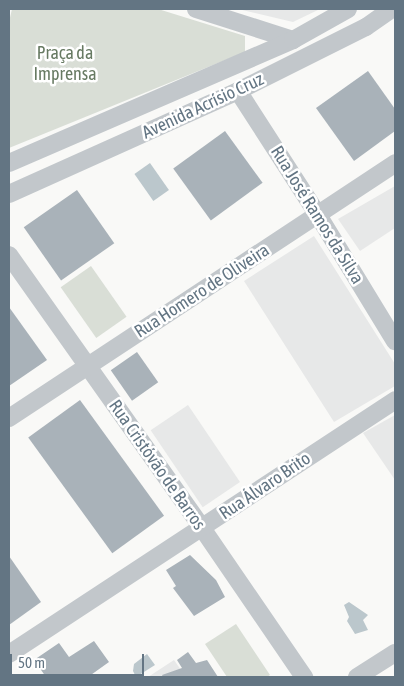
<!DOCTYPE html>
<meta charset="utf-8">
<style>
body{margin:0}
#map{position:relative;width:404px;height:686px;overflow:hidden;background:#f9f9f7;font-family:"Asap Condensed",sans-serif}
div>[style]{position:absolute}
.built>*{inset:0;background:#e7e8e8;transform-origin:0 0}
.green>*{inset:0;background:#d9ded6;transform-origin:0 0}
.water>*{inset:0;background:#bbc7cc;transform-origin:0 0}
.building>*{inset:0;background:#a9b2b9;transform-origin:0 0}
.minor>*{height:18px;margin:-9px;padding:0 9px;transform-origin:9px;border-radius:9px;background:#c2c7cb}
span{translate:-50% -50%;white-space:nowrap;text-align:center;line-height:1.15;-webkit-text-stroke:5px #fff;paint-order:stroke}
.park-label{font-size:18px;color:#677a62}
.street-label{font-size:18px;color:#637583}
.frame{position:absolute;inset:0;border:10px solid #637583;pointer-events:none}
.scale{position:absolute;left:10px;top:654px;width:134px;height:22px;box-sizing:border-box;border:2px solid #637583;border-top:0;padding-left:6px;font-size:15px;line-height:18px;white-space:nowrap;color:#637583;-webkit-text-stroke:4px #fff;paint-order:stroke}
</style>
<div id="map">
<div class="built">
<div style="clip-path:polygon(238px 9px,320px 9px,293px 22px)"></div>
<div style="clip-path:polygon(395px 186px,395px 228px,360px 251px,338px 219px)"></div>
<div style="clip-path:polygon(314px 236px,395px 364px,395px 386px,334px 422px,244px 281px)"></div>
<div style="left:188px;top:405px;width:93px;height:45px;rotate:56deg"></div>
<div style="clip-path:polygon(395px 415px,395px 480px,363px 433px)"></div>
<div style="clip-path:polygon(174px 660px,186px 677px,148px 677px)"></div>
</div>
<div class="green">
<div style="clip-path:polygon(12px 9px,158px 9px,245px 36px,245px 52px,9px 148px,9px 22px)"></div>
<div style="left:91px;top:266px;width:62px;height:37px;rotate:55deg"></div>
<div style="clip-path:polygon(236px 624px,270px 675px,267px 677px,227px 677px,205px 644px)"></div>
</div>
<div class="water">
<div style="left:150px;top:163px;width:33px;height:19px;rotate:55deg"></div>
<div style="clip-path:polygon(349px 602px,368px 615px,363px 620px,368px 630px,355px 634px,347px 621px,349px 617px,344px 605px)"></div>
<div style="clip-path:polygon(147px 654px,155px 665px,136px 677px,133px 671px,134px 664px)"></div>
</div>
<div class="building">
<div style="clip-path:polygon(368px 71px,395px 109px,395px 131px,354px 161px,316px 108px)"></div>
<div style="left:225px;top:131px;width:64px;height:64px;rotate:54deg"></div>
<div style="left:77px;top:190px;width:65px;height:65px;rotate:55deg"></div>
<div style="clip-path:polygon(9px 307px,47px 360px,9px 386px)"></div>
<div style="left:137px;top:352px;width:37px;height:32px;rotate:55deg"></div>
<div style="left:80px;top:400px;width:143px;height:64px;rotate:54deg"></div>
<div style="clip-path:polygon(190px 555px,216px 580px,225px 597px,194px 616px,173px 588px,176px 586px,166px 570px)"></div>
<div style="clip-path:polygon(9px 556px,41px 602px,9px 625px)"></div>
<div style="clip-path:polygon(94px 641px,109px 662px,88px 677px,46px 677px,34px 660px,59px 643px,69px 657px)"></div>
<div style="clip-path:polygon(188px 652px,196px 663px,207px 660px,218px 677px,163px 677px,162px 675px,182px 668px,177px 660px)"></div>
</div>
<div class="minor">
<div style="left:196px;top:9px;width:102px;rotate:17.7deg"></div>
<div style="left:238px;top:91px;width:148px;rotate:57.2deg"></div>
<div style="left:318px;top:215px;width:148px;rotate:58.6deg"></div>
<div style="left:9px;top:163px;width:309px;rotate:-23.4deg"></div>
<div style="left:293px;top:40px;width:63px;rotate:-29.4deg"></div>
<div style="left:9px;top:194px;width:251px;rotate:-24.2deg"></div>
<div style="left:238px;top:91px;width:143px;rotate:-26.6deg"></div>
<div style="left:366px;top:27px;width:32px;rotate:-35deg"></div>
<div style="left:9px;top:255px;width:334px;rotate:54.7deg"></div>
<div style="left:202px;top:528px;width:181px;rotate:55.6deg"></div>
<div style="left:9px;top:418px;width:463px;rotate:-33.4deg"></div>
<div style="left:9px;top:654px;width:462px;rotate:-33.3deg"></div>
<div style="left:357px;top:677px;width:45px;rotate:-32.3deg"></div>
</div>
<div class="park-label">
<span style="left:65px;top:64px">Praça da<br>Imprensa</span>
</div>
<div class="street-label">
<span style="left:203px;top:106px;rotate:-25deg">Avenida Acrísio Cruz</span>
<span style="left:317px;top:215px;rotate:58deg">Rua José Ramos da Silva</span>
<span style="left:202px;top:291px;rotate:-33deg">Rua Homero de Oliveira</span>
<span style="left:157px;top:465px;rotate:55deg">Rua Cristóvão de Barros</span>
<span style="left:265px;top:486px;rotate:-34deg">Rua Álvaro Brito</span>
</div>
<div class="frame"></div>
<div class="scale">50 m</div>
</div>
